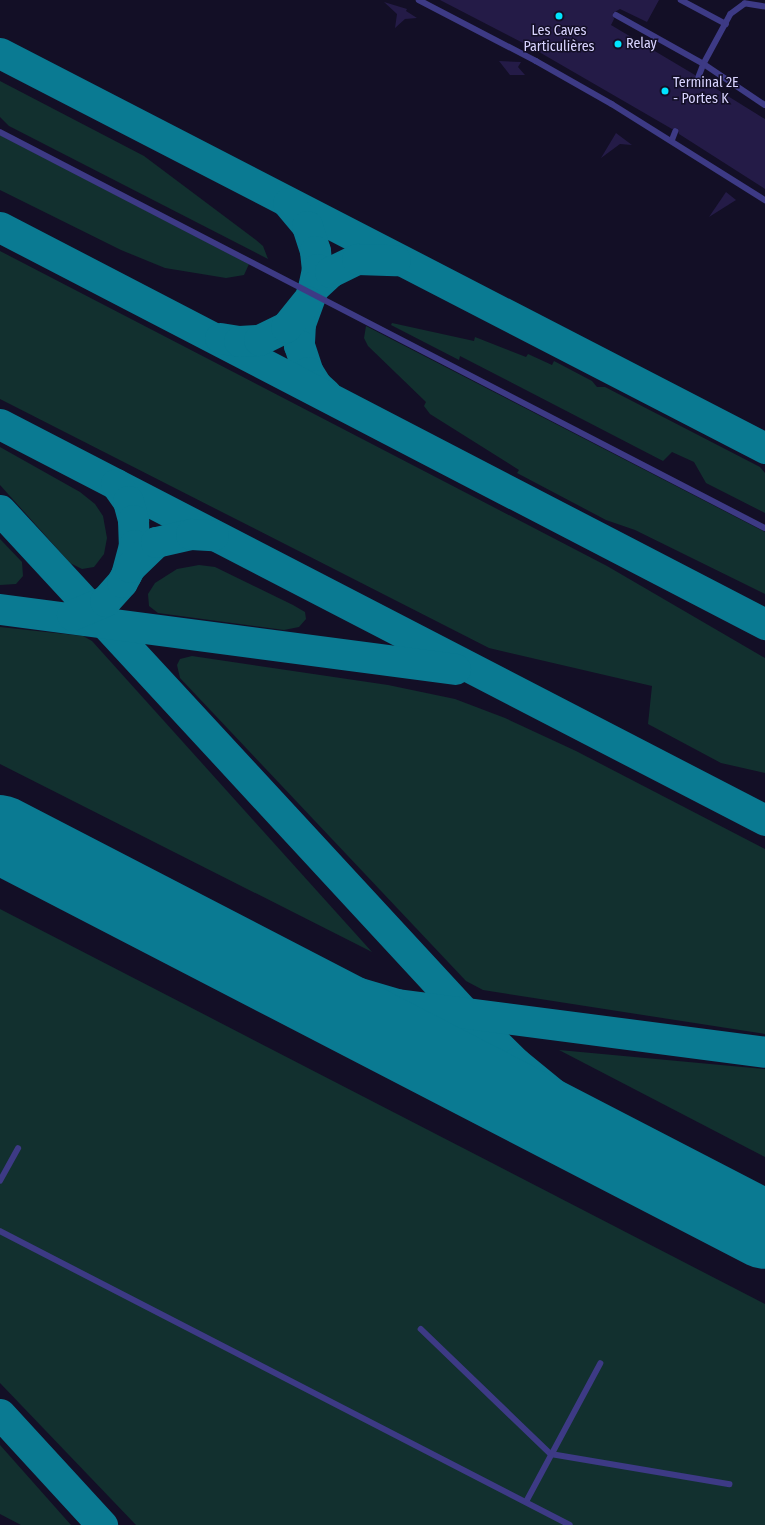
<!DOCTYPE html>
<meta charset="utf-8">
<style>
body{margin:0}
#map{position:relative;width:765px;height:1525px;overflow:hidden;background:#130f26;font-family:"Fira Sans Condensed",sans-serif}
div>[style]{position:absolute}
.green>*{inset:0;background:#12302f}
.taxiway>*{height:31px;margin:-15.5px;padding:0 15.5px;transform-origin:15.5px;border-radius:15.5px;background:#0a7a92}
.runway>*{height:78px;margin:-39px;padding:0 39px;transform-origin:39px;border-radius:39px;background:#0a7a92}
.building>*{inset:0;background:#241b47}
.lane>*{height:5.5px;margin:-2.75px;padding:0 2.75px;transform-origin:2.75px;border-radius:2.75px;background:#3d3a85}
.dots>*{width:11px;height:11px;translate:-50% -50%;box-sizing:border-box;border:2px solid #130f26;border-radius:50%}
span{translate:-50% -50%;white-space:nowrap;text-align:center;line-height:1.15;-webkit-text-stroke:3px #130f26;paint-order:stroke}
.poi-label{font-size:14px;color:#d9d4ff}
.left{translate:0 -50%;text-align:left}
</style>
<div id="map">
<div class="green">
<div style="clip-path:polygon(0 81px,144px 156px,256px 240px,263px 246px,268px 259px,9px 126px,0 117px)"></div>
<div style="clip-path:polygon(0 135px,249px 264px,244px 275px,226px 278px,165px 268px,121px 250px,0 190px)"></div>
<div style="clip-path:polygon(0 251px,607px 566px,765px 658px,765px 773px,721px 763px,648px 724px,652px 686px,489px 648px,0 399px)"></div>
<div style="clip-path:polygon(392px 323px,474px 341px,475px 337px,526px 357px,528px 354px,552px 365px,554px 361px,592px 381px,597px 387px,605px 387px,760px 467px,765px 473px,765px 513px,706px 483px,694px 462px,672px 452px,663px 461px,460px 356px,459px 360px,391px 325px)"></div>
<div style="clip-path:polygon(366px 326px,765px 532px,765px 594px,635px 530px,606px 520px,517px 473px,519px 470px,430px 414px,424px 406px,426px 402px,368px 346px,364px 338px)"></div>
<div style="clip-path:polygon(0 447px,80px 492px,95px 504px,103px 516px,107px 538px,104px 554px,94px 567px,82px 569px,70px 563px,0 485px)"></div>
<div style="clip-path:polygon(0 539px,22px 562px,23px 576px,16px 584px,0 585px)"></div>
<div style="clip-path:polygon(199px 565px,215px 567px,293px 605px,305px 612px,306px 619px,299px 627px,284px 630px,158px 613px,149px 606px,148px 594px,155px 583px,177px 569px)"></div>
<div style="clip-path:polygon(0 627px,83px 636px,92px 641px,372px 952px,0 764px)"></div>
<div style="clip-path:polygon(192px 656px,388px 685px,455px 699px,505px 718px,576px 751px,765px 849px,765px 1034px,483px 990px,466px 981px,180px 678px,177px 665px,180px 659px)"></div>
<div style="clip-path:polygon(0 909px,765px 1304px,765px 1525px,136px 1525px,0 1383px)"></div>
<div style="clip-path:polygon(559px 1050px,765px 1069px,765px 1157px)"></div>
<div style="clip-path:polygon(0 1445px,71px 1525px,21px 1525px,0 1514px)"></div>
</div>
<div class="taxiway">
<div style="left:0;top:53px;width:861px;rotate:27.31deg"></div>
<div style="left:288px;top:203px;width:30px;rotate:50deg"></div>
<div style="left:307px;top:226px;width:26px;rotate:72deg"></div>
<div style="left:315px;top:251px;width:18px;rotate:84deg"></div>
<div style="left:317px;top:269px;width:19px;rotate:102deg"></div>
<div style="left:313px;top:288px;width:37px;rotate:110deg"></div>
<div style="left:300px;top:323px;width:22px;rotate:93deg"></div>
<div style="left:299px;top:345px;width:28px;rotate:72deg"></div>
<div style="left:308px;top:372px;width:15px;rotate:58deg"></div>
<div style="left:316px;top:385px;width:13px;rotate:42deg"></div>
<div style="left:0;top:227px;width:862px;rotate:27.43deg"></div>
<div style="left:313px;top:288px;width:23px;rotate:-43deg"></div>
<div style="left:330px;top:272px;width:30px;rotate:-26deg"></div>
<div style="left:357px;top:259px;width:38px;rotate:2deg"></div>
<div style="left:220px;top:338px;width:19px;rotate:9deg"></div>
<div style="left:239px;top:341px;width:20px;rotate:-3deg"></div>
<div style="left:259px;top:340px;width:30px;rotate:-26deg"></div>
<div style="left:286px;top:327px;width:33px;rotate:-51deg"></div>
<div style="left:0;top:424px;width:861px;rotate:27.37deg"></div>
<div style="left:116px;top:484px;width:21px;rotate:55deg"></div>
<div style="left:128px;top:501px;width:20px;rotate:75deg"></div>
<div style="left:133px;top:520px;width:25px;rotate:88deg"></div>
<div style="left:134px;top:545px;width:30px;rotate:105deg"></div>
<div style="left:0;top:510px;width:686px;rotate:47.24deg"></div>
<div style="left:466px;top:1014px;width:70px;rotate:44.4deg"></div>
<div style="left:516px;top:1063px;width:107px;rotate:39.3deg"></div>
<div style="left:599px;top:1131px;width:39px;rotate:35deg"></div>
<div style="left:631px;top:1153px;width:155px;rotate:29.9deg"></div>
<div style="left:0;top:609px;width:459px;rotate:7.5deg"></div>
<div style="left:72px;top:615px;width:36px;rotate:-23deg"></div>
<div style="left:105px;top:601px;width:25px;rotate:-48deg"></div>
<div style="left:122px;top:582px;width:17px;rotate:-62deg"></div>
<div style="left:130px;top:567px;width:36px;rotate:-44deg"></div>
<div style="left:156px;top:542px;width:36px;rotate:-13deg"></div>
<div style="left:191px;top:534px;width:22px;rotate:3deg"></div>
<div style="left:143px;top:908px;width:109px;rotate:24.9deg"></div>
<div style="left:242px;top:954px;width:71px;rotate:19.7deg"></div>
<div style="left:309px;top:978px;width:92px;rotate:16.5deg"></div>
<div style="left:397px;top:1004px;width:371px;rotate:7.4deg"></div>
<div style="left:0;top:1414px;width:151px;rotate:47.4deg"></div>
</div>
<div class="runway">
<div style="left:0;top:834px;width:861px;rotate:27.37deg"></div>
</div>
<div class="building">
<div style="clip-path:polygon(440px 0,659px 0,647px 22px,620px 9px,613px 13px,614px 19px,611px 25px,695px 75px,697px 81px,702px 80px,765px 119px,765px 189px,679px 134px,677px 128px,672px 129px,527px 45px)"></div>
<div style="clip-path:polygon(384px 2px,407px 9px,406px 11px,417px 18px,405px 19px,395px 28px,397px 14px)"></div>
<div style="clip-path:polygon(499px 61px,521px 62px,518px 67px,525px 75px,510px 75px)"></div>
<div style="clip-path:polygon(616px 133px,632px 145px,620px 144px,601px 158px)"></div>
<div style="clip-path:polygon(726px 192px,736px 200px,709px 217px)"></div>
</div>
<div class="lane">
<div style="left:419px;top:0;width:132px;rotate:27.5deg"></div>
<div style="left:536px;top:61px;width:87px;rotate:29.5deg"></div>
<div style="left:612px;top:104px;width:181px;rotate:32.1deg"></div>
<div style="left:681px;top:0;width:51px;rotate:28.1deg"></div>
<div style="left:765px;top:7px;width:20px;rotate:-171deg"></div>
<div style="left:745px;top:4px;width:17px;rotate:144deg"></div>
<div style="left:731px;top:14px;width:57px;rotate:118.4deg"></div>
<div style="left:704px;top:64px;width:73px;rotate:33.9deg"></div>
<div style="left:616px;top:15px;width:101px;rotate:29.1deg"></div>
<div style="left:704px;top:64px;width:14px;rotate:111deg"></div>
<div style="left:0;top:132px;width:861px;rotate:27.37deg"></div>
<div style="left:672px;top:140px;width:9px;rotate:-69deg"></div>
<div style="left:0;top:1181px;width:37px;rotate:-61deg"></div>
<div style="left:0;top:1231px;width:641px;rotate:27.28deg"></div>
<div style="left:421px;top:1329px;width:180px;rotate:43.9deg"></div>
<div style="left:551px;top:1454px;width:181px;rotate:9.6deg"></div>
<div style="left:526px;top:1502px;width:157px;rotate:-61.8deg"></div>
</div>
<div class="dots">
<div style="left:559px;top:16px;background:#00e5ff"></div>
<div style="left:618px;top:44px;background:#00e5ff"></div>
<div style="left:665px;top:91px;background:#00e5ff"></div>
</div>
<div class="poi-label">
<span style="left:559px;top:39px">Les Caves<br>Particulières</span>
<span class="left" style="left:626px;top:44px">Relay</span>
<span class="left" style="left:673px;top:91px">Terminal 2E<br>- Portes K</span>
</div>
</div>
